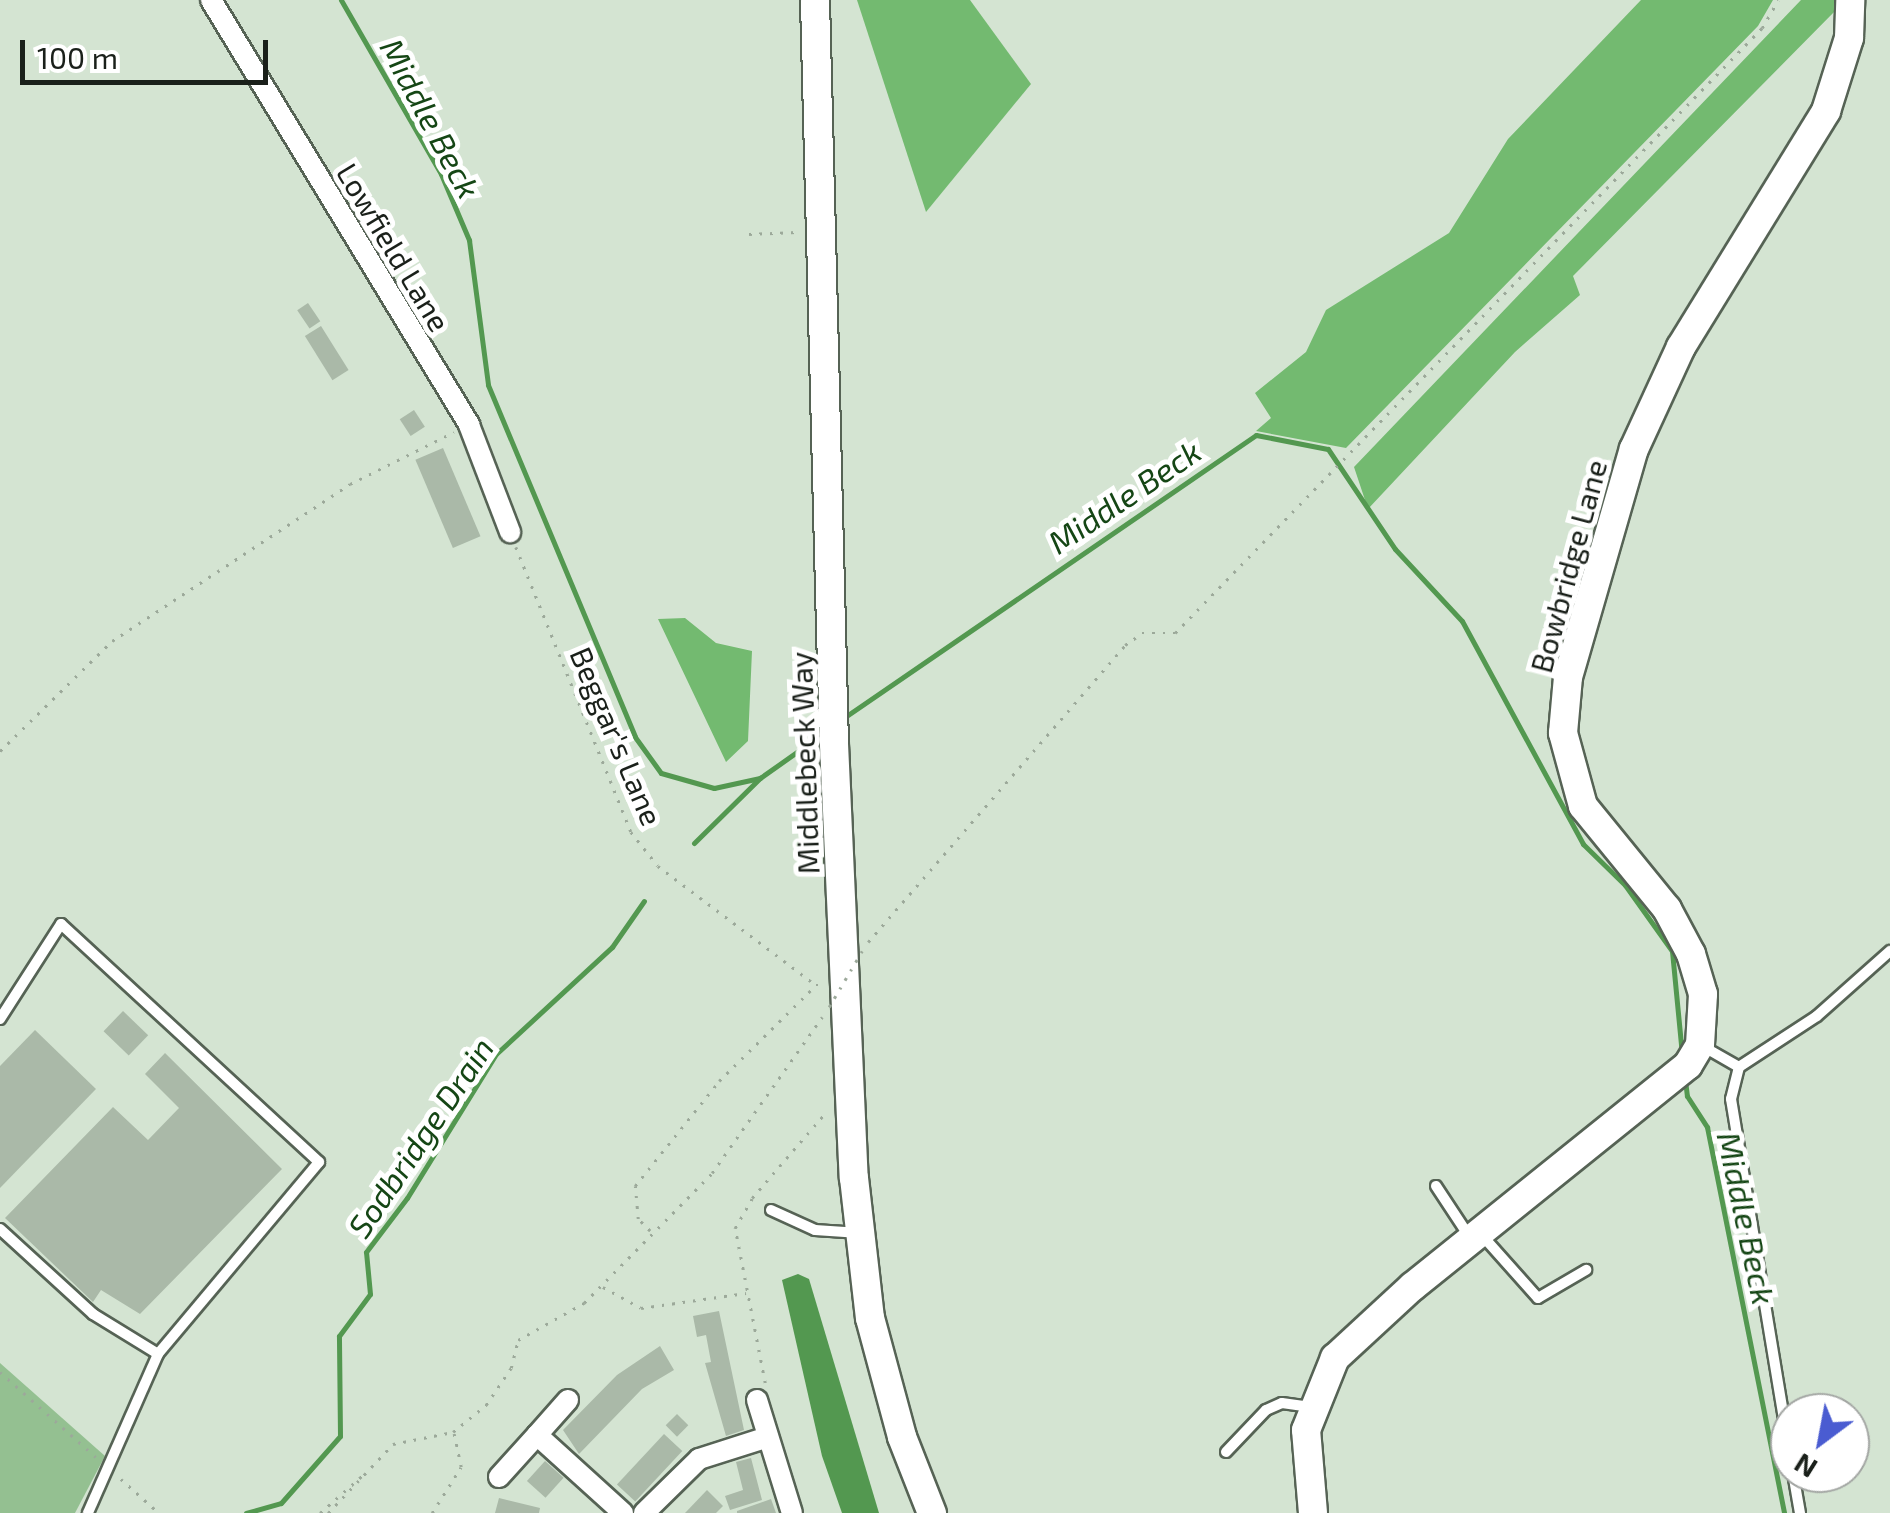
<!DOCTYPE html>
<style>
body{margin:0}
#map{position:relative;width:1890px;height:1513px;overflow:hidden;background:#d4e4d2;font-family:"Exo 2",sans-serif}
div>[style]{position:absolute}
.green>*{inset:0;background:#94c091}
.forest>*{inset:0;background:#73ba70}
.water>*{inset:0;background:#539850}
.stream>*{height:5px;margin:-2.5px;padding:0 2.5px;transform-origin:2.5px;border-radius:2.5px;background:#539850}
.building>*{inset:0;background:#aab9a8;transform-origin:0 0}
.path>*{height:2.5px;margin-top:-1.25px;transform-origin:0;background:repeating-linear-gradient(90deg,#9ca99a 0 2.5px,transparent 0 10.5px)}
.roads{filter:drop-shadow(2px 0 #566355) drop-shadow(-2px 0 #566355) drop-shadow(0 2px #566355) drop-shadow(0 -2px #566355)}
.lane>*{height:10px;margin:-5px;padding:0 5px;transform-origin:5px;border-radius:5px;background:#fff}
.street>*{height:20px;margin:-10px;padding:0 10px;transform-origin:10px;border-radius:10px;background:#fff}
.secondary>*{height:28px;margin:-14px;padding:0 14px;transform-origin:14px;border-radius:14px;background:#fff}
.path-bridge>*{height:2.5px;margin-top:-1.25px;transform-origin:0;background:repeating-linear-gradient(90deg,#9ca99a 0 2.5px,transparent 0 10.5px)}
span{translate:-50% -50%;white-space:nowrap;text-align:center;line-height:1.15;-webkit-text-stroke:10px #fff;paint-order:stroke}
.street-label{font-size:30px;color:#1a201a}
.water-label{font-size:32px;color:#154615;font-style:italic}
.north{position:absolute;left:1770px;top:1393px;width:100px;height:100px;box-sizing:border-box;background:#fff;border:2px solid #a3a6a3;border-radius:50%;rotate:212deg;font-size:28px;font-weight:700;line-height:40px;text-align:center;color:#1a201a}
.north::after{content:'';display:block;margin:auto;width:35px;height:45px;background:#4a5cd1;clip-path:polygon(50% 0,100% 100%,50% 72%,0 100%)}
.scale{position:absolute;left:20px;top:40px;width:248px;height:45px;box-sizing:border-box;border:5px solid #1a201a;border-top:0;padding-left:12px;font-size:30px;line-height:35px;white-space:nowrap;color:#1a201a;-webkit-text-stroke:8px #fff;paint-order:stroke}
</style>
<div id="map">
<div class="green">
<div style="clip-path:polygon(0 1363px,105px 1456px,75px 1513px,0 1513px)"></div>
</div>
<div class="forest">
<div style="clip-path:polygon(857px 0,970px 0,1031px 84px,926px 212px)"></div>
<div style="clip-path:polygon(1641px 0,1773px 0,1758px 26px,1346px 448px,1256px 431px,1271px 418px,1255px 393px,1306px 352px,1326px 310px,1449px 233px,1508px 139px)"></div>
<div style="clip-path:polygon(1801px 0,1835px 0,1836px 10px,1573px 276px,1580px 295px,1515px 352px,1368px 509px,1354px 467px)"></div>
<div style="clip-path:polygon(685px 618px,716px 643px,752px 651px,748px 741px,726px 762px,658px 619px)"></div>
</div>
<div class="water">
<div style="clip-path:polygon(798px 1274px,809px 1279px,879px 1513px,842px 1513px,822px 1456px,782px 1280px)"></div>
</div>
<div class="stream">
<div style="left:341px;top:0;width:201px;rotate:60.1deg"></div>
<div style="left:441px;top:174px;width:72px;rotate:67deg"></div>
<div style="left:469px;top:240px;width:146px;rotate:82.5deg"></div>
<div style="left:488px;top:385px;width:381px;rotate:67.3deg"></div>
<div style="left:635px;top:737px;width:44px;rotate:54.2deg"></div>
<div style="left:661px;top:773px;width:55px;rotate:15.8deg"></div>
<div style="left:714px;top:788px;width:47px;rotate:-12.3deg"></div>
<div style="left:760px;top:778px;width:80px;rotate:-35.3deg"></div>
<div style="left:842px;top:719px;width:502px;rotate:-34.45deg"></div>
<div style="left:1256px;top:435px;width:73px;rotate:11deg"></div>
<div style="left:1328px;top:449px;width:120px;rotate:56.2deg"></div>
<div style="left:1395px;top:549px;width:98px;rotate:47.1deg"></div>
<div style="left:1462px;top:621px;width:254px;rotate:61.5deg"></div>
<div style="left:1583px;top:844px;width:59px;rotate:44.3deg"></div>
<div style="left:1625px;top:885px;width:81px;rotate:54.5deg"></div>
<div style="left:1672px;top:951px;width:103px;rotate:84.5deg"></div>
<div style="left:694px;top:843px;width:93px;rotate:-44.6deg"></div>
<div style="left:1685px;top:1080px;width:16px;rotate:83deg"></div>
<div style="left:1687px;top:1096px;width:37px;rotate:57deg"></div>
<div style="left:1707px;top:1127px;width:394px;rotate:78.7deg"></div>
<div style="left:246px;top:1513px;width:36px;rotate:-16deg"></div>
<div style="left:281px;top:1503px;width:89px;rotate:-48.6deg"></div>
<div style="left:340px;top:1436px;width:100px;rotate:-90.6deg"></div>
<div style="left:339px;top:1336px;width:52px;rotate:-53.6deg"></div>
<div style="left:370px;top:1294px;width:42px;rotate:-95.4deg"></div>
<div style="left:366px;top:1252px;width:68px;rotate:-52.8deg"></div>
<div style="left:407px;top:1198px;width:169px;rotate:-58.3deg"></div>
<div style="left:496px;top:1054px;width:158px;rotate:-42.7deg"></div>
<div style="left:612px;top:947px;width:56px;rotate:-55.2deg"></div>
</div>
<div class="building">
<div style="left:308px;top:303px;width:22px;height:13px;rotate:56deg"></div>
<div style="left:321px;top:326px;width:52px;height:19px;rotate:58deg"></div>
<div style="left:414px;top:410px;width:20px;height:17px;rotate:57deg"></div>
<div style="left:443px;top:448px;width:96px;height:30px;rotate:67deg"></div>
<div style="left:123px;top:1011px;width:35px;height:28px;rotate:44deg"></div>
<div style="clip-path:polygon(35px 1030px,96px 1089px,0 1188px,0 1066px)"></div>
<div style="clip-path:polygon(165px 1053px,282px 1169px,140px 1314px,101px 1290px,93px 1302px,5px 1218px,113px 1107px,148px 1140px,179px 1108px,145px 1074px)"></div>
<div style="clip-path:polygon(719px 1311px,744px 1430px,726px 1436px,705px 1363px,711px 1362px,706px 1335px,697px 1337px,693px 1316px)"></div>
<div style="clip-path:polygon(660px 1346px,674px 1370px,642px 1389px,579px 1454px,563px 1430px,617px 1375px)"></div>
<div style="left:677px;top:1414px;width:16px;height:16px;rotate:45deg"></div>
<div style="left:664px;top:1434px;width:25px;height:69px;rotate:43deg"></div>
<div style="clip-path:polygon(751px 1458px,762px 1500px,730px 1510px,725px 1496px,743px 1490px,736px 1462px)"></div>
<div style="left:545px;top:1461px;width:25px;height:27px;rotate:42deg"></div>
<div style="clip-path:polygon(707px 1490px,723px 1506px,716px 1513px,685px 1513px)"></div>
<div style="clip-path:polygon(499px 1498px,540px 1508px,539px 1513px,495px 1513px)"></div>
<div style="clip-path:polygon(771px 1499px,776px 1513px,737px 1513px,737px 1511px)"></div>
</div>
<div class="path">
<div style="left:749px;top:234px;width:48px;rotate:-2.4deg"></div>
<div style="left:516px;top:547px;width:307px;rotate:68deg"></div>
<div style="left:631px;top:832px;width:43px;rotate:51.5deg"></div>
<div style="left:658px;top:866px;width:198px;rotate:37deg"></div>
<div style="left:816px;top:985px;width:8px"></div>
<div style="left:0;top:751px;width:157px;rotate:-44.5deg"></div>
<div style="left:112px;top:641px;width:285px;rotate:-33.4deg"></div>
<div style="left:350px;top:484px;width:116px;rotate:-26.6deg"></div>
<div style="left:868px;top:942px;width:393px;rotate:-49.1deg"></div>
<div style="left:1125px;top:645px;width:21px;rotate:-35deg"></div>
<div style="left:1142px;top:633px;width:33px"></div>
<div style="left:1175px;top:633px;width:843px;rotate:-45.87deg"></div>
<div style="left:1762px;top:28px;width:32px;rotate:-60deg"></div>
<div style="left:650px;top:1231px;width:17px;rotate:-135deg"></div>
<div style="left:638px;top:1219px;width:33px;rotate:-95deg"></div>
<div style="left:635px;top:1186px;width:134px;rotate:-51.3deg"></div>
<div style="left:719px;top:1081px;width:136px;rotate:-44.7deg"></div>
<div style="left:603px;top:1287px;width:43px;rotate:28.9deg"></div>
<div style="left:641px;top:1308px;width:106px;rotate:-8.1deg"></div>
<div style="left:0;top:1372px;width:128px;rotate:41.5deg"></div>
<div style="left:765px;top:1383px;width:158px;rotate:-101deg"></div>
<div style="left:735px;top:1228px;width:34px;rotate:-60deg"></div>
<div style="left:752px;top:1198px;width:115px;rotate:-49.2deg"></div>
<div style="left:121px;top:1479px;width:51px;rotate:41.8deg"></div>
<div style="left:320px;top:1513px;width:57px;rotate:-41.5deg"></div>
<div style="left:328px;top:1513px;width:95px;rotate:-46.7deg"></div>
<div style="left:393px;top:1444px;width:61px;rotate:-11.3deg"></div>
<div style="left:453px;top:1432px;width:43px;rotate:-39.3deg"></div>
<div style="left:486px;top:1405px;width:45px;rotate:-56deg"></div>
<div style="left:511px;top:1368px;width:29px;rotate:-76deg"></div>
<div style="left:518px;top:1340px;width:76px;rotate:-29.3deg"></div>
<div style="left:584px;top:1303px;width:182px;rotate:-45.4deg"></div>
<div style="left:712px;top:1173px;width:191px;rotate:-54.8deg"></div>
<div style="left:432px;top:1513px;width:54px;rotate:-57.8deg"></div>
<div style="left:461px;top:1467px;width:34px;rotate:-102deg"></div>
</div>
<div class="roads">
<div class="lane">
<div style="left:0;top:1019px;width:113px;rotate:-57.3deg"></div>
<div style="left:61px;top:924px;width:351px;rotate:42.7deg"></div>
<div style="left:319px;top:1162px;width:251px;rotate:130deg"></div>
<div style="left:158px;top:1354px;width:174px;rotate:113.8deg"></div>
<div style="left:1704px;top:1047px;width:40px;rotate:29.7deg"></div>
<div style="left:1739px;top:1067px;width:33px;rotate:104deg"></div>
<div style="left:1731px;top:1099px;width:361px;rotate:80.6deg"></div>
<div style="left:1739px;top:1067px;width:93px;rotate:-33.2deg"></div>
<div style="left:1817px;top:1016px;width:98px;rotate:-41.7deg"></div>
<div style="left:1436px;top:1186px;width:64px;rotate:56.6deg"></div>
<div style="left:771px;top:1210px;width:48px;rotate:24.4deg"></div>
<div style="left:815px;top:1230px;width:45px;rotate:3.8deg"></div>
<div style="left:0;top:1229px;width:126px;rotate:42.4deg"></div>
<div style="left:93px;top:1314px;width:76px;rotate:31.6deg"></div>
<div style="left:1480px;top:1233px;width:87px;rotate:48.3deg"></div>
<div style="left:1538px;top:1298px;width:56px;rotate:-30.3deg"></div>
<div style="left:1226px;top:1452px;width:58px;rotate:-46.4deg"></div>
<div style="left:1266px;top:1410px;width:17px;rotate:-24deg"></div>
<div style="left:1282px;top:1403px;width:29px;rotate:8deg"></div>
<div style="left:1793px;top:1473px;width:41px;rotate:80.1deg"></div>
</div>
<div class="street">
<div style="left:211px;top:0;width:497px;rotate:58.7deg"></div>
<div style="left:469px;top:425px;width:115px;rotate:69deg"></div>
<div style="left:568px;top:1400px;width:47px;rotate:131.5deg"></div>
<div style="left:537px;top:1435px;width:116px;rotate:42.2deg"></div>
<div style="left:757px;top:1400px;width:118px;rotate:72.8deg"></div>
<div style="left:499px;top:1477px;width:57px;rotate:-47.9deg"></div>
<div style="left:644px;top:1513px;width:77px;rotate:-44.5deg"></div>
<div style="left:699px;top:1459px;width:72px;rotate:-17.7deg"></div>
</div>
<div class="secondary">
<div style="left:815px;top:0;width:744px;rotate:88.54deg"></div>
<div style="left:834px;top:744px;width:434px;rotate:87.4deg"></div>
<div style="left:854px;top:1178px;width:141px;rotate:83.5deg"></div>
<div style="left:870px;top:1318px;width:123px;rotate:74.9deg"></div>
<div style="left:902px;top:1437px;width:82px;rotate:68.5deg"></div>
<div style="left:1313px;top:1513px;width:83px;rotate:-94.8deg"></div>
<div style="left:1306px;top:1430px;width:78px;rotate:-68.1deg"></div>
<div style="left:1335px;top:1358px;width:105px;rotate:-42.7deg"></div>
<div style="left:1412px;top:1287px;width:354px;rotate:-38.8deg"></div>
<div style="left:1688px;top:1065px;width:23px;rotate:-59deg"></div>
<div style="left:1700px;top:1045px;width:51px;rotate:-86.6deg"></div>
<div style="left:1703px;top:994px;width:42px;rotate:-106.7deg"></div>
<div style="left:1691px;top:954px;width:51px;rotate:-118.1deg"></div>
<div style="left:1667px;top:909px;width:133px;rotate:-129.2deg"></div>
<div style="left:1583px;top:806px;width:76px;rotate:-105.3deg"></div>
<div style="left:1563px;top:733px;width:56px;rotate:-84.9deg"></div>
<div style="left:1568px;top:677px;width:237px;rotate:-73.9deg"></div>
<div style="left:1634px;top:449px;width:112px;rotate:-65.3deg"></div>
<div style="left:1681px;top:347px;width:277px;rotate:-58.4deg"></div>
<div style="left:1826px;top:111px;width:77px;rotate:-72.5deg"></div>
<div style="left:1849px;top:38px;width:38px;rotate:-88deg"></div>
</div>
</div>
<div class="path-bridge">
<div style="left:829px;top:1007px;width:71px;rotate:-59.5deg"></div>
</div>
<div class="street-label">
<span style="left:394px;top:247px;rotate:59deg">Lowfield Lane</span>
<span style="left:1568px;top:566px;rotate:-75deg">Bowbridge Lane</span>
<span style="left:617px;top:736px;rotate:67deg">Beggar's Lane</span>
<span style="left:804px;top:763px;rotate:-92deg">Middlebeck Way</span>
</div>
<div class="water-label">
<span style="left:431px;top:118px;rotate:62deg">Middle Beck</span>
<span style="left:1124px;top:496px;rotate:-34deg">Middle Beck</span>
<span style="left:420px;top:1137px;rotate:-56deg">Sodbridge Drain</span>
<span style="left:1747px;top:1218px;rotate:78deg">Middle Beck</span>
</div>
<div class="north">N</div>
<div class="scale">100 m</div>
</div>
